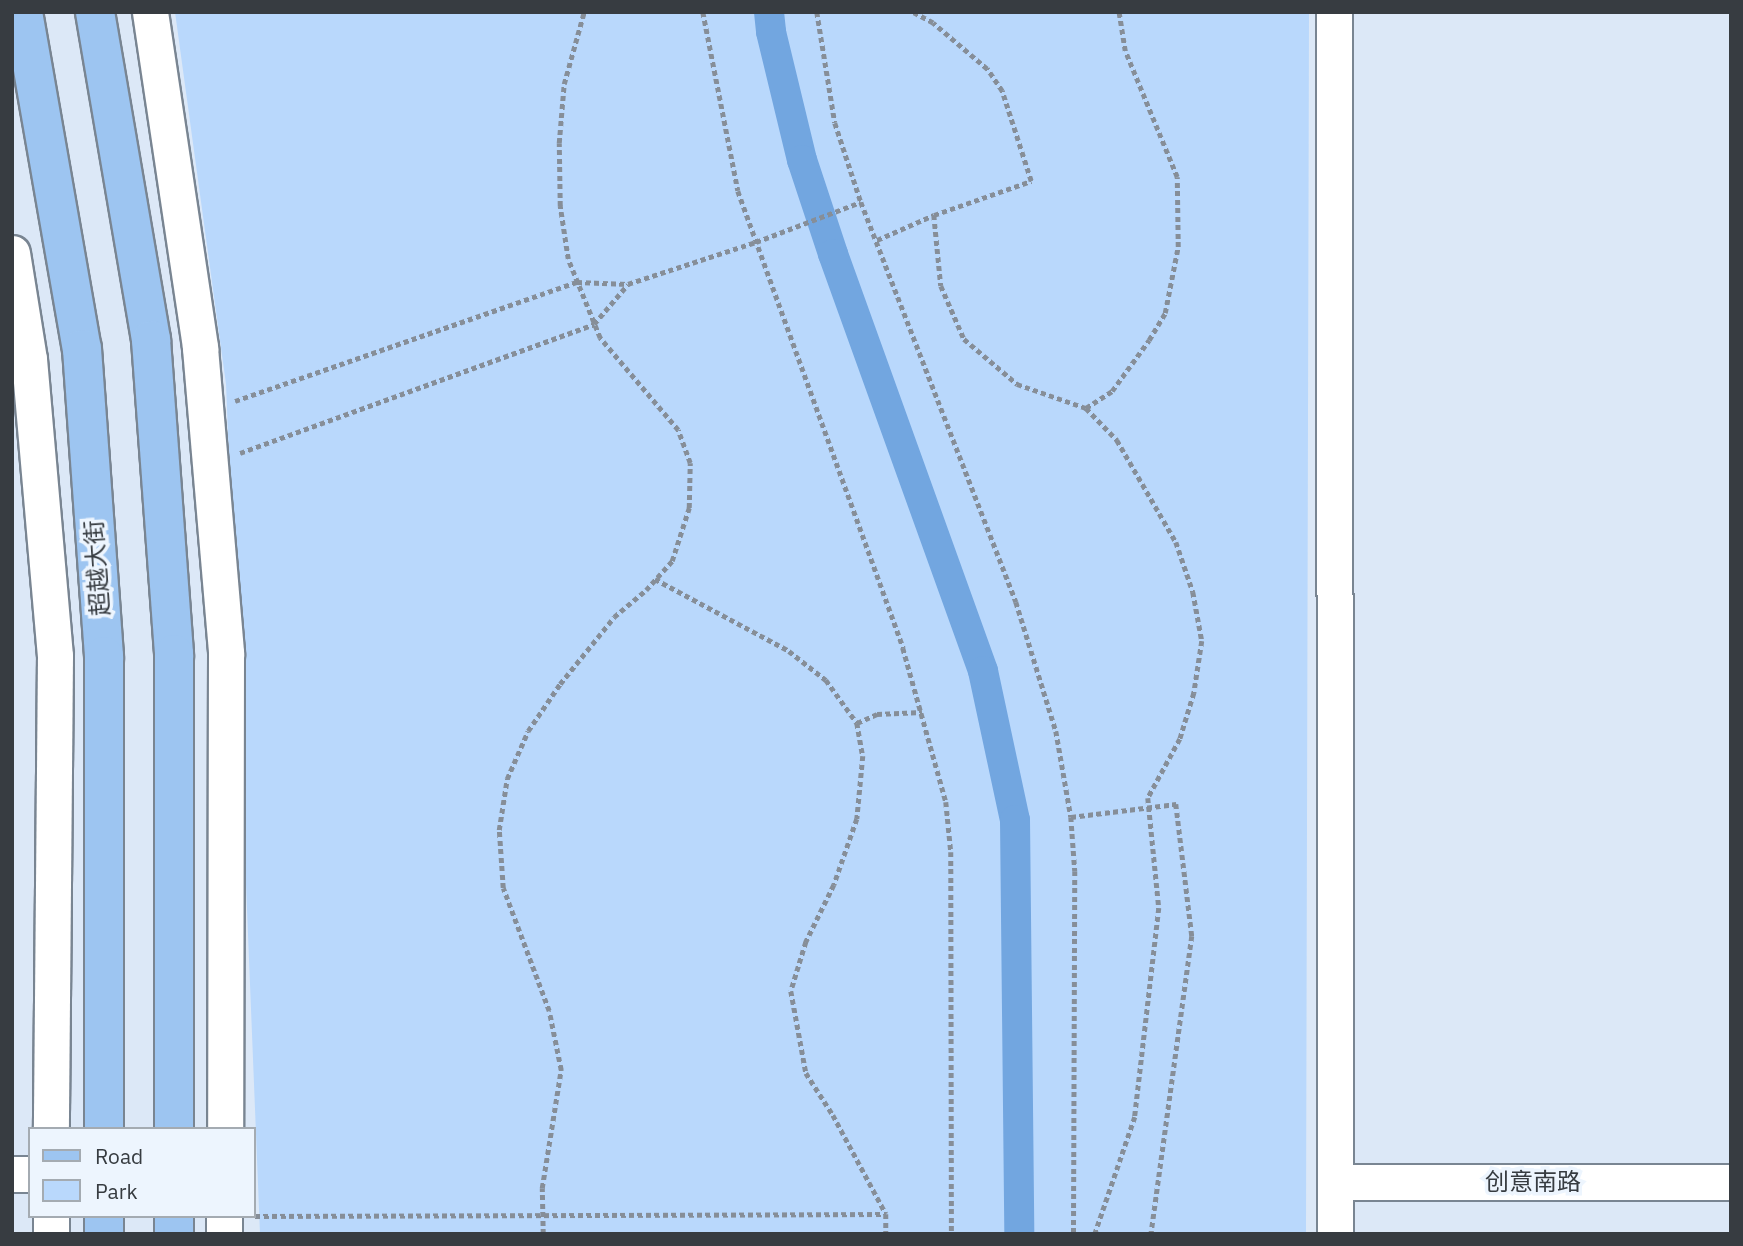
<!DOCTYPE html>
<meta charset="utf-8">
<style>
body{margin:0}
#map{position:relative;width:1743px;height:1246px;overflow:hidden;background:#dce8f7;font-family:"IBM Plex Sans","Noto Sans SC",sans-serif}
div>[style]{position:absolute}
.green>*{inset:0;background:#b9d8fc}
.canal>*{height:30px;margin:-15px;padding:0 15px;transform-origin:15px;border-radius:15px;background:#72a6e0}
.path>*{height:4.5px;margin-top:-2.25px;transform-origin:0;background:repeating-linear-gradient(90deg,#868e98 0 5px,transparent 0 8.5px)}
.roads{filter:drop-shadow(2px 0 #798592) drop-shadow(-2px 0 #798592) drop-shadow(0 2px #798592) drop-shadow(0 -2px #798592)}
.minor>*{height:35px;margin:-17.5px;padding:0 17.5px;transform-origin:17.5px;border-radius:17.5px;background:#fff}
.major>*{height:38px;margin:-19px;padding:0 19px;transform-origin:19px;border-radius:19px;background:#9dc5f1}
span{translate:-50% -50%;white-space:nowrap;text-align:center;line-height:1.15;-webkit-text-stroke:7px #edf5fe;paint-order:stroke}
.street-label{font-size:24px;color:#373c41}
.frame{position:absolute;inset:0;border:14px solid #373c41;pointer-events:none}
.legend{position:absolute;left:28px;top:1127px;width:228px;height:91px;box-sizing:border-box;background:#edf5fe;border:2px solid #a4abb2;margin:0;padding:9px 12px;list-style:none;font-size:21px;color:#373c41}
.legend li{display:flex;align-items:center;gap:14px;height:35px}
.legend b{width:35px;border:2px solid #a4abb2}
</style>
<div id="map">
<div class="green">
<div style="clip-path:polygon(175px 12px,1309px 12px,1306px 1234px,260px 1234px,226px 384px)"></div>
</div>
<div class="canal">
<div style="left:769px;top:12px;width:20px;rotate:84deg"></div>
<div style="left:771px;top:32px;width:132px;rotate:76.4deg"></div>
<div style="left:802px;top:160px;width:99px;rotate:71.7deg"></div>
<div style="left:833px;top:254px;width:443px;rotate:70.2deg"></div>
<div style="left:983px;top:671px;width:152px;rotate:77.9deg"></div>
<div style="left:1015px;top:820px;width:414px;rotate:89.4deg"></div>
</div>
<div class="path">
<div style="left:703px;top:12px;width:182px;rotate:78.9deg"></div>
<div style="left:738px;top:191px;width:486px;rotate:70.1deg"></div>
<div style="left:903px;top:648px;width:160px;rotate:74.4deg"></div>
<div style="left:946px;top:802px;width:50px;rotate:84.3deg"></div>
<div style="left:951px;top:852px;width:382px;rotate:89.9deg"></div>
<div style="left:817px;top:12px;width:112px;rotate:80.8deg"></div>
<div style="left:835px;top:123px;width:83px;rotate:71.8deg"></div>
<div style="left:861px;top:202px;width:429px;rotate:68.8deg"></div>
<div style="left:1016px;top:602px;width:135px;rotate:72.8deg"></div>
<div style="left:1056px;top:731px;width:87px;rotate:80.1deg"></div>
<div style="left:1071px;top:817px;width:54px;rotate:85.8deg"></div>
<div style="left:1075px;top:871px;width:363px;rotate:90.2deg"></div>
<div style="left:934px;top:215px;width:71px;rotate:84.4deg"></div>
<div style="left:941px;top:286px;width:58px;rotate:66.5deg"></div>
<div style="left:964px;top:339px;width:70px;rotate:40.3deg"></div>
<div style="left:1017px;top:384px;width:73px;rotate:19.2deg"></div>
<div style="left:1086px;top:408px;width:45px;rotate:45.9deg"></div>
<div style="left:1117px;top:440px;width:118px;rotate:60deg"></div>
<div style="left:1176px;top:542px;width:53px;rotate:71.2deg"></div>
<div style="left:1193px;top:592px;width:50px;rotate:79.6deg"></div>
<div style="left:1202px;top:641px;width:53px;rotate:98.7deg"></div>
<div style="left:1194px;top:693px;width:48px;rotate:106.9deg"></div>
<div style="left:1180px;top:739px;width:67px;rotate:118.5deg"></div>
<div style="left:1148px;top:798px;width:111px;rotate:84.3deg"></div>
<div style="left:1159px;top:908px;width:210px;rotate:96.6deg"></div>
<div style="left:1135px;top:1117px;width:124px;rotate:108.9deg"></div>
<div style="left:877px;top:240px;width:62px;rotate:-23.7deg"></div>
<div style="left:934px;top:215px;width:103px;rotate:-19.3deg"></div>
<div style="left:1031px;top:181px;width:95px;rotate:-107.9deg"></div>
<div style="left:1002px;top:91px;width:27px;rotate:-124deg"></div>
<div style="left:987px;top:69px;width:71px;rotate:-139.6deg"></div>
<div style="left:933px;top:23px;width:24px;rotate:-152deg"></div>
<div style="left:235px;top:401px;width:362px;rotate:-19.2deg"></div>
<div style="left:577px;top:282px;width:51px;rotate:2.2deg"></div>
<div style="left:628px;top:284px;width:135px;rotate:-18.2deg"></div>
<div style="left:756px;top:242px;width:112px;rotate:-20.9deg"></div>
<div style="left:1086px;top:408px;width:31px;rotate:-33deg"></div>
<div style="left:1112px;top:391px;width:63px;rotate:-54deg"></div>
<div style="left:1149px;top:340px;width:31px;rotate:-59deg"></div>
<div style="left:1165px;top:313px;width:67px;rotate:-78.9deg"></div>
<div style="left:1178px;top:247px;width:70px;rotate:-90.8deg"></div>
<div style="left:1177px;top:177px;width:136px;rotate:-112.4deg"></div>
<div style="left:1125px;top:51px;width:39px;rotate:-99deg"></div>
<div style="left:240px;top:453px;width:377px;rotate:-20deg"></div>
<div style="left:594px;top:324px;width:52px;rotate:-49.6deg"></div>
<div style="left:655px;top:579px;width:152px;rotate:28.2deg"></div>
<div style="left:789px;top:651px;width:47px;rotate:38.1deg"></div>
<div style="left:826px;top:680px;width:53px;rotate:54.2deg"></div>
<div style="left:857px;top:723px;width:34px;rotate:80deg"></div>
<div style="left:863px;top:756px;width:63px;rotate:95.4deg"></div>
<div style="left:857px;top:819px;width:70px;rotate:109.2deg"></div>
<div style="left:834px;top:885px;width:64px;rotate:116.2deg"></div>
<div style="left:806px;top:942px;width:51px;rotate:107deg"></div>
<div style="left:791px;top:991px;width:83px;rotate:79.6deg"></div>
<div style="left:806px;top:1073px;width:50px;rotate:57.3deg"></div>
<div style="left:833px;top:1115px;width:112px;rotate:61.8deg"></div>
<div style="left:857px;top:723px;width:22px;rotate:-24deg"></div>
<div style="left:877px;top:714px;width:45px;rotate:-2.5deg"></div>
<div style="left:1071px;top:817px;width:106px;rotate:-7.1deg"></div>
<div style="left:1176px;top:804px;width:133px;rotate:83.1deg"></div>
<div style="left:1192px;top:936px;width:301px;rotate:97.8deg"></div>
<div style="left:255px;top:1216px;width:631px;rotate:-0.18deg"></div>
<div style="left:886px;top:1214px;width:20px;rotate:90deg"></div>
<div style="left:543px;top:1234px;width:46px;rotate:-91.2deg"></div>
<div style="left:542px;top:1188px;width:120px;rotate:-80.9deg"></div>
<div style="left:561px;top:1070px;width:60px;rotate:-101.5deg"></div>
<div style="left:549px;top:1011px;width:131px;rotate:-110.5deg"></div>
<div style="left:503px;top:888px;width:58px;rotate:-93.9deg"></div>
<div style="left:499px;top:830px;width:52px;rotate:-81.1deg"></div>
<div style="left:507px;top:779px;width:52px;rotate:-66.4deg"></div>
<div style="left:528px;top:731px;width:57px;rotate:-55.8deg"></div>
<div style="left:560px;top:684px;width:86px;rotate:-51.1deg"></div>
<div style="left:614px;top:617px;width:42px;rotate:-40.2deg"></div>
<div style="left:646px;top:590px;width:39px;rotate:-48deg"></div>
<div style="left:672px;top:561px;width:56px;rotate:-72.2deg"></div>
<div style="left:689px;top:508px;width:45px;rotate:-88.7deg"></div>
<div style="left:690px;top:463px;width:35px;rotate:-110deg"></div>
<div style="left:678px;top:430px;width:121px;rotate:-130.3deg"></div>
<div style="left:600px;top:338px;width:85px;rotate:-112.1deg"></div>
<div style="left:568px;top:259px;width:54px;rotate:-98.6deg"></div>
<div style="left:560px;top:206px;width:63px;rotate:-90.9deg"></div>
<div style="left:559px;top:143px;width:59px;rotate:-85.2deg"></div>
<div style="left:564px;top:84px;width:75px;rotate:-74.5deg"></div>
</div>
<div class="roads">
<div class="minor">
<div style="left:150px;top:12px;width:340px;rotate:81.5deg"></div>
<div style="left:200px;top:348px;width:306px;rotate:85.1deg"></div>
<div style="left:226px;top:653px;width:476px;rotate:90.1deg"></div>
<div style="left:1334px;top:12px;width:1222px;rotate:89.95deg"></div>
<div style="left:12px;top:253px;width:107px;rotate:80.9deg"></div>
<div style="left:29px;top:359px;width:298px;rotate:85deg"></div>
<div style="left:55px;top:656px;width:473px;rotate:90.5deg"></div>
<div style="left:12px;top:1174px;width:18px"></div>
<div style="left:1336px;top:1182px;width:395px"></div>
<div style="left:51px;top:1216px;width:18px;rotate:90deg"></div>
<div style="left:224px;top:1216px;width:18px;rotate:90deg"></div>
</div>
<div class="major">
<div style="left:23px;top:12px;width:342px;rotate:80.1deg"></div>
<div style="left:82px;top:349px;width:308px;rotate:85.9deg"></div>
<div style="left:104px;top:656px;width:473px;rotate:90deg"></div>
<div style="left:95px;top:12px;width:333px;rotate:80.3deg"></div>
<div style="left:151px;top:340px;width:315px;rotate:85.8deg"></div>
<div style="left:174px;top:654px;width:475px;rotate:90deg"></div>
<div style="left:174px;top:1216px;width:18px;rotate:90deg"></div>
<div style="left:104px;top:1234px;width:18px;rotate:-90deg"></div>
</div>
</div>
<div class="street-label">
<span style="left:97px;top:568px;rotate:-94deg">超越大街</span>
<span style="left:1533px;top:1182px">创意南路</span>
</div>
<div class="frame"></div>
<ul class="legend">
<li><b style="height:9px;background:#9dc5f1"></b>Road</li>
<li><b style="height:19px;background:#b9d8fc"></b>Park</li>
</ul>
</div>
